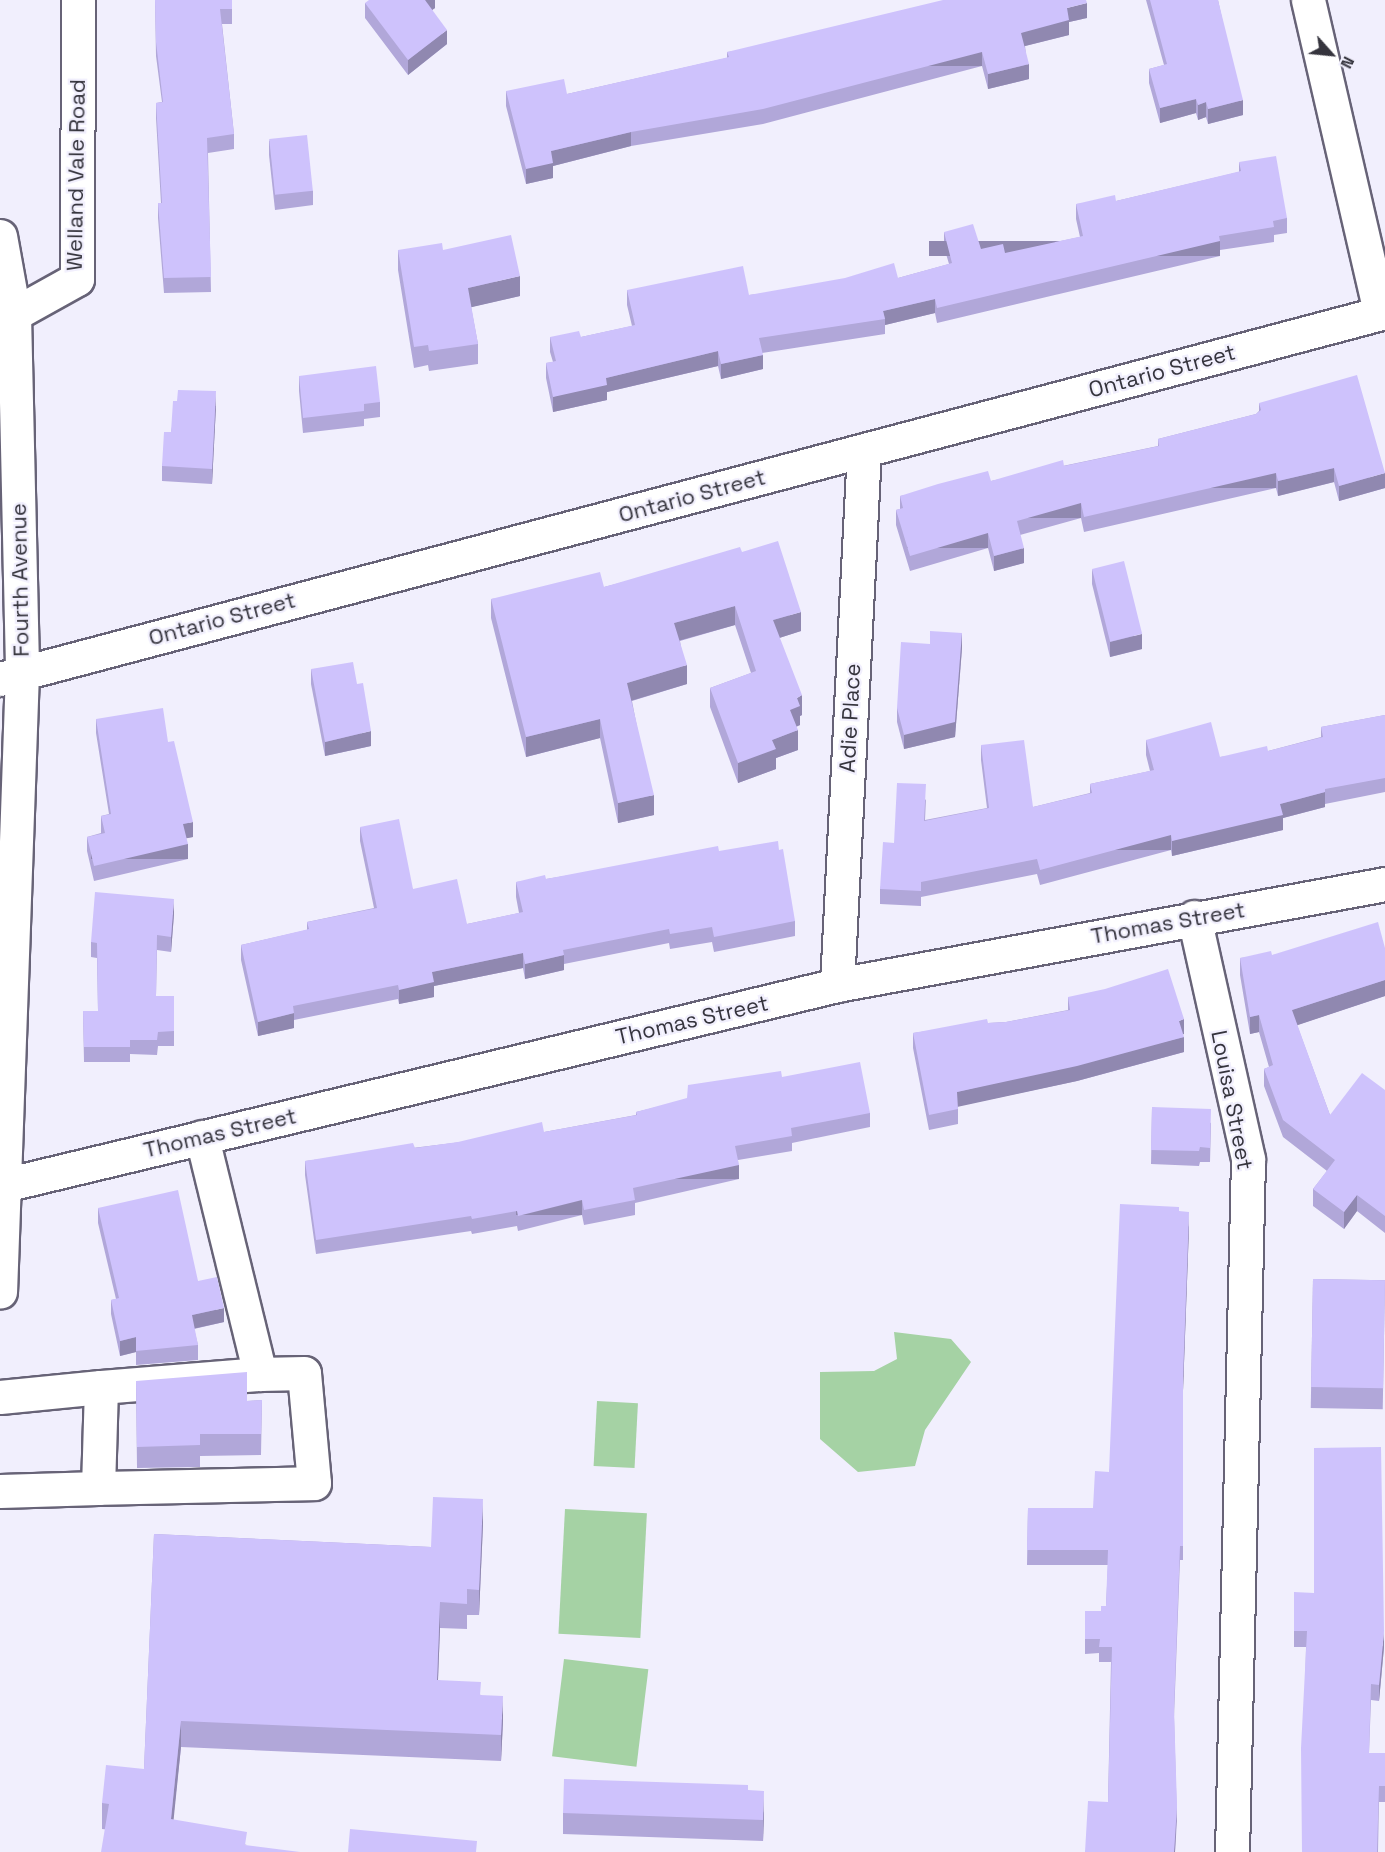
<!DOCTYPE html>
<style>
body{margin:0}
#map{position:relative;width:1385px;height:1852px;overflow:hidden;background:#f1effd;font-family:"Space Grotesk",sans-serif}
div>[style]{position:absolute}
.green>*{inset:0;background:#a5d2a4;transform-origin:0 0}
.roads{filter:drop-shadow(2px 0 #676377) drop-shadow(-2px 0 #676377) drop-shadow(0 2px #676377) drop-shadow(0 -2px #676377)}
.minor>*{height:33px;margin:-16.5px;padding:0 16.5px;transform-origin:16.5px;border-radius:16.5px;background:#fff}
.major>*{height:33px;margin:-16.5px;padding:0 16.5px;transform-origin:16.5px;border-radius:16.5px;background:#fff}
.wall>*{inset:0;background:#b1a7d9;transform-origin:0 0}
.shaded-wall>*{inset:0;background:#9088b0;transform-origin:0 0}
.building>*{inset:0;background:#cec2fc;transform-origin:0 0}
span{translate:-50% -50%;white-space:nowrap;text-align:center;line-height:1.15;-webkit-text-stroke:4.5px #f1effd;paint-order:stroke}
.street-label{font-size:22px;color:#35343d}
.north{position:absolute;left:1301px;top:24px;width:60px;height:60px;-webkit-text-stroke:4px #f1effd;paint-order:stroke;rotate:117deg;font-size:16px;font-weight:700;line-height:24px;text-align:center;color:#35343d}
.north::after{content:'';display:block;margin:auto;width:21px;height:27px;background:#35343d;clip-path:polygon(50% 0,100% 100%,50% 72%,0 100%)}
</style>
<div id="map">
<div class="green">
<div style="clip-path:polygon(894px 1332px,951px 1339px,971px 1362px,925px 1430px,915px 1466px,858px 1472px,820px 1439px,820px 1372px,874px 1371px,897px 1359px)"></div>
<div style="left:597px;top:1401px;width:41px;height:65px;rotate:3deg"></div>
<div style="left:565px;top:1509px;width:82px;height:125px;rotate:3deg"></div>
<div style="left:564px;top:1659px;width:85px;height:98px;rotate:7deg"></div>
</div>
<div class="roads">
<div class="minor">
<div style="left:1308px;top:0;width:321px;rotate:77deg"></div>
<div style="left:14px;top:314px;width:72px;rotate:-29.1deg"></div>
<div style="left:77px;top:279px;width:279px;rotate:-89.8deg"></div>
<div style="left:1194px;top:917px;width:248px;rotate:77.4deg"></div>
<div style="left:1248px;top:1159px;width:693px;rotate:91.32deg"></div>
<div style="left:837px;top:985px;width:535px;rotate:-87.11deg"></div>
<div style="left:0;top:1186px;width:861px;rotate:-13.5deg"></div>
<div style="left:837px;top:985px;width:557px;rotate:-10.44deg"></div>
<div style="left:101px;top:1387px;width:160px;rotate:-4.7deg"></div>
<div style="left:260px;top:1374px;width:244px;rotate:-103.8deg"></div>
<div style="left:0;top:1397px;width:101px;rotate:-5.7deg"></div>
<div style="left:101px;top:1387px;width:101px;rotate:91.7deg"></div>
<div style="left:98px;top:1488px;width:98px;rotate:178.2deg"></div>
<div style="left:98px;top:1488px;width:216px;rotate:-1.3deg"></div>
<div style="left:314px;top:1483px;width:110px;rotate:-95.2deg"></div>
<div style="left:304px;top:1373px;width:44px;rotate:178.7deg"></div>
</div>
<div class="major">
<div style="left:0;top:236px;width:79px;rotate:79.8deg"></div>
<div style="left:14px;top:314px;width:358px;rotate:88.7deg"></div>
<div style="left:22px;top:672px;width:620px;rotate:92.03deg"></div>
<div style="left:0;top:679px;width:1433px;rotate:-14.84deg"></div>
</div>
</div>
<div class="wall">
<div style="clip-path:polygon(155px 0,232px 0,232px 24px,222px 24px,234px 134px,234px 149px,208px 153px,211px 292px,164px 293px,158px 218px,158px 203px,161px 203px,156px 118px,156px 103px,162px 102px,156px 56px)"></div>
<div style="clip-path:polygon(435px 0,435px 8px,432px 10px,447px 44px,408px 75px,365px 18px,365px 3px)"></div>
<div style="clip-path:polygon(1146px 0,1218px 0,1243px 115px,1208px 124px,1206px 117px,1198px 120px,1196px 113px,1160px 123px,1149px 83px,1149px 69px,1164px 65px)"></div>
<div style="clip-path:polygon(1087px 18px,1069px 22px,1069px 35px,1025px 46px,1029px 79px,988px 89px,982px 66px,763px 124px,631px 146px,553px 166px,553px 178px,526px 184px,506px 106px,506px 91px,567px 94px,727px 58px,727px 52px)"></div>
<div style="clip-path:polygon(269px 140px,313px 191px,313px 205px,275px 210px,269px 155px)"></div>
<div style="clip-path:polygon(1239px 162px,1287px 218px,1287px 233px,1274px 235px,1274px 242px,1220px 250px,1220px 256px,937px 323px,935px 313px,885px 325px,885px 334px,762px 353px,763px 369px,721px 379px,718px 366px,607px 392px,607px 400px,553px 412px,546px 378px,546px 363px,553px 362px,550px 352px,550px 337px,581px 337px,632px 326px,627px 305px,627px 290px,749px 295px,898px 278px,949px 264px,944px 247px,944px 232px,981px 249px,1005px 253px,1080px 237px,1076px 219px,1076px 204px,1116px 201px,1239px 172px)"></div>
<div style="clip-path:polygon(398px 250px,443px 250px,520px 296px,471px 307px,478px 344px,478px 364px,429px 371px,428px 365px,414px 368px,398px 270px)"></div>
<div style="clip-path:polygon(299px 376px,380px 402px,380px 417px,364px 419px,364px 426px,303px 433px,299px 391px)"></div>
<div style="clip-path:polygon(177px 401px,216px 406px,212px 484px,162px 481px,162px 466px,171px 432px)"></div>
<div style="clip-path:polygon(1259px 403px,1385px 488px,1339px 501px,1334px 482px,1278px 496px,1276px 488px,1084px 532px,1081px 518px,1020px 535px,1024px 563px,994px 571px,988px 548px,910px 571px,896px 525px,896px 510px,900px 509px,900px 496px,991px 481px,1158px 446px,1158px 439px,1256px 414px,1259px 411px)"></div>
<div style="clip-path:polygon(742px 552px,801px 631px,779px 638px,802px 715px,800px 716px,800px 725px,796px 727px,798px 750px,776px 758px,776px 769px,738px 783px,710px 707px,710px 688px,751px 673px,735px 625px,680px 641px,687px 684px,632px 701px,654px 815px,618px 823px,600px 738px,526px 757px,491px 618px,491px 599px,604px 587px)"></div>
<div style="clip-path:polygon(1092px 569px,1142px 649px,1110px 657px,1092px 584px)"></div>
<div style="clip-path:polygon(962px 648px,955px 737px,904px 749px,897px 722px,897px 708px)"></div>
<div style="clip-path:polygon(311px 669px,371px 746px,325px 756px,311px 684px)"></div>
<div style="clip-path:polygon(1385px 715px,1385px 792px,1325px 804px,1325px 807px,1283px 818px,1283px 830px,1172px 856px,1171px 850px,1040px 885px,1037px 874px,921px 897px,921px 906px,880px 904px,880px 889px,894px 843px,926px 799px,925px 820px,987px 808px,981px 760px,981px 745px,1033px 807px,1090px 793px,1090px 784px,1150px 771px,1146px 755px,1146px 740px,1220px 757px,1268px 751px,1321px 737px,1321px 727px)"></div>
<div style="clip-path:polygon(96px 719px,168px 742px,193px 837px,186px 838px,188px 859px,94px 881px,87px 851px,87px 837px,101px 833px,101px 816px,109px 814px,96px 733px)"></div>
<div style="clip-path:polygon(360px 827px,413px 889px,467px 924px,519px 913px,516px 897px,516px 882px,546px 879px,719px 851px,795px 921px,795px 936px,714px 952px,712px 942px,670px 949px,669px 943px,564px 964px,564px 970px,525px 979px,523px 968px,434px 986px,434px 997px,399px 1004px,398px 999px,294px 1020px,294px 1028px,258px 1036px,241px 960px,241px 945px,307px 930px,307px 922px,374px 908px,360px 841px)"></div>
<div style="clip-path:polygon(174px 914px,171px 952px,157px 950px,156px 996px,174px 996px,174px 1046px,158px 1046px,157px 1055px,130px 1054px,130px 1062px,84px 1062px,83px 1011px,98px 1011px,97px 958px,91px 957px,91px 942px)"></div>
<div style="clip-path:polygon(1385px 948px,1385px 996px,1297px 1025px,1330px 1115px,1385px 1090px,1385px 1233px,1357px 1211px,1344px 1229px,1313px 1206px,1313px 1189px,1327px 1171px,1283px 1137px,1264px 1086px,1264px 1069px,1269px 1067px,1259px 1032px,1250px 1034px,1240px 975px,1240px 958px,1272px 955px)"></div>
<div style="clip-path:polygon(1068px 997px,1184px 1034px,1183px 1034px,1184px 1052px,1077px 1081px,958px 1106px,958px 1124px,929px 1130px,913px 1048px,913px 1033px,988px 1023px,1006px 1022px,1068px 1010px)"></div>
<div style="clip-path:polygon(782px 1077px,870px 1113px,870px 1127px,792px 1143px,792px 1151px,738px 1160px,739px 1179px,635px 1203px,635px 1215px,584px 1225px,582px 1215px,518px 1231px,517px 1226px,472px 1234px,471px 1231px,316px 1254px,305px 1175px,305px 1161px,544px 1132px,636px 1115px,636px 1112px)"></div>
<div style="clip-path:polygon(1152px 1107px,1211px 1123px,1210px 1162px,1200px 1162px,1199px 1166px,1151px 1164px)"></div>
<div style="clip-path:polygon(98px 1208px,198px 1281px,224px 1322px,194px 1329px,198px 1345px,198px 1360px,136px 1365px,136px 1352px,120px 1356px,111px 1314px,111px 1300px,116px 1299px,98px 1223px)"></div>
<div style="clip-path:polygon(1179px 1211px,1189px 1227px,1183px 1391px,1183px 1560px,1180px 1560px,1174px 1717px,1177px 1821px,1175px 1852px,1085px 1852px,1108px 1802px,1111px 1662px,1099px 1662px,1099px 1653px,1085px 1654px,1085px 1611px,1101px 1611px,1106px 1606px,1108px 1565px,1027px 1565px,1028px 1508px,1093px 1508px,1109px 1472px)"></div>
<div style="left:1313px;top:1279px;width:72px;height:129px;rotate:1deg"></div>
<div style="clip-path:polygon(136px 1381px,247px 1401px,262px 1400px,261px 1455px,200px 1456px,200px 1467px,137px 1468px)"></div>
<div style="clip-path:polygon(483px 1524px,479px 1615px,467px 1615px,467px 1629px,440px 1628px,438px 1680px,481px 1695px,503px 1721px,501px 1761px,181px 1747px,173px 1820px,247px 1845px,102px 1829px,102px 1803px,144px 1769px,154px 1534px,431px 1547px)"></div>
<div style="clip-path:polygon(1294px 1592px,1384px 1647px,1379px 1701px,1371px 1700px,1369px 1753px,1385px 1753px,1385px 1802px,1379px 1802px,1378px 1852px,1302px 1852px,1306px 1647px,1294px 1647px)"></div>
<div style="clip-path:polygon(748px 1790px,764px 1813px,763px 1841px,563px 1834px,563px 1813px)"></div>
</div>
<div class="shaded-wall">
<div style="clip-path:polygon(425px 0,435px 0,435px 8px,425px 15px)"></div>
<div style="clip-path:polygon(1087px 3px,1087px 18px,1069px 22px,1069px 35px,1021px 47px,1021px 33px,1067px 8px)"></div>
<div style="clip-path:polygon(447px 30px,447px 44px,408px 75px,408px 60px)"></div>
<div style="left:982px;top:52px;width:14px;height:226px;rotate:90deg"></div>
<div style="clip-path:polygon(1029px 64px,1029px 79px,988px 89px,988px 74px)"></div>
<div style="clip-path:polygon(1196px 99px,1196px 113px,1160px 123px,1160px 108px)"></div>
<div style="clip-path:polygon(1243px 100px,1243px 115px,1208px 124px,1208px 109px)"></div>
<div style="clip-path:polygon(1206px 102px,1206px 117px,1198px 120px,1198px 105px)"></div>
<div style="clip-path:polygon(631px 132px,631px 146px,553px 166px,553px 178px,526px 184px,526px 169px,551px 151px)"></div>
<div style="left:1220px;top:241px;width:15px;height:291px;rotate:90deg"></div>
<div style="clip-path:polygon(520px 276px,520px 296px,468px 308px,468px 288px)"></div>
<div style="clip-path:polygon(935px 299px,935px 313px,885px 325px,885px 319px,883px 311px)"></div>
<div style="clip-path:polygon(718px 351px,718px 366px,607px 392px,607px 400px,553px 412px,553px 397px,606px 378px)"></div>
<div style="clip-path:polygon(763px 355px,763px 369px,721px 379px,721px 364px)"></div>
<div style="clip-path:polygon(216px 391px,216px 406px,212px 484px,212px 469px)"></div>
<div style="clip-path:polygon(1334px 468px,1334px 482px,1278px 496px,1278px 481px)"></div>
<div style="left:1276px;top:473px;width:15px;height:197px;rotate:90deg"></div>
<div style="clip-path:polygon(1385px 473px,1385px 488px,1339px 501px,1339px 486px)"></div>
<div style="left:1081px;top:503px;width:15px;height:66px;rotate:90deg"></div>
<div style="left:988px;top:533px;width:15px;height:81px;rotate:90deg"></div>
<div style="clip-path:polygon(1024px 548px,1024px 563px,994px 571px,994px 556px)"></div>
<div style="clip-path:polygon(735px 606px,735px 625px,674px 642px,674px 623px)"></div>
<div style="clip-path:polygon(801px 612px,801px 631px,773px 640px,773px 620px)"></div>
<div style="clip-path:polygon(962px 633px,962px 648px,955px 737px,904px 749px,904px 735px)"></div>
<div style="clip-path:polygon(1142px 634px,1142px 649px,1110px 657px,1110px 642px)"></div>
<div style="clip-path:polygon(687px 665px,687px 684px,627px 702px,627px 683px)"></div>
<div style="clip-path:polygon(802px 695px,802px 715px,800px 716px,800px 725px,790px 729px,790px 710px,797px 698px)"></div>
<div style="clip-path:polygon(600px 719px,600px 738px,526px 757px,526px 737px)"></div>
<div style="clip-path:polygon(798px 730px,798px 750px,776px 758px,776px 769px,738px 783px,738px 763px,772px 740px)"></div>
<div style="clip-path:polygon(371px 731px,371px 746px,325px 756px,325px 742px)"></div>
<div style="clip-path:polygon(1325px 792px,1325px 807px,1283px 818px,1283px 830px,1172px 856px,1172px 841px,1280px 804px)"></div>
<div style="clip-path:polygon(654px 795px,654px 815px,618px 823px,618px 803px)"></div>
<div style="clip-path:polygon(193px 822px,193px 837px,183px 839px,183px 824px)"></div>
<div style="left:1171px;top:835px;width:15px;height:136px;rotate:90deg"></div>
<div style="left:188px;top:844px;width:15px;height:97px;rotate:90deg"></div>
<div style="clip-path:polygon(174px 899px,174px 914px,171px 952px,171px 937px)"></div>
<div style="clip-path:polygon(523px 953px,523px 968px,434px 986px,434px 997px,399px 1004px,399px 990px,432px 972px)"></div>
<div style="clip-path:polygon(564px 955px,564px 970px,525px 979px,525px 964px)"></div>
<div style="clip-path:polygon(1385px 980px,1385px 996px,1292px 1027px,1292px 1010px)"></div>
<div style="clip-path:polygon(294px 1013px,294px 1028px,258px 1036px,258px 1022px)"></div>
<div style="clip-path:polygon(1259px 1015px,1259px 1032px,1250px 1034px,1250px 1017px)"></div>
<div style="clip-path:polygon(1184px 1019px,1184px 1034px,1179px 1036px,1179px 1021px)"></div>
<div style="clip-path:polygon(1184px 1037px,1184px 1052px,1077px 1081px,957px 1107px,957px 1092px)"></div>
<div style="left:739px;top:1165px;width:14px;height:108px;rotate:90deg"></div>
<div style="clip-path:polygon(1357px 1195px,1357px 1211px,1344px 1229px,1344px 1212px)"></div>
<div style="left:582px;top:1200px;width:15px;height:66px;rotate:90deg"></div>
<div style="clip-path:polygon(1189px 1212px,1189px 1227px,1183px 1391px,1183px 1376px)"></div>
<div style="clip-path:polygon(224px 1308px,224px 1322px,192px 1329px,192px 1315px)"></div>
<div style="clip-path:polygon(136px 1337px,136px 1352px,120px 1356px,120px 1341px)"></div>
<div style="clip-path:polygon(483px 1499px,483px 1524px,479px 1615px,479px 1590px)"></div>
<div style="clip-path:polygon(440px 1602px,440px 1628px,437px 1705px,437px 1680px)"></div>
<div style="clip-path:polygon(1384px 1631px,1384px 1647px,1379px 1701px,1379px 1685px)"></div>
<div style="clip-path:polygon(503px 1696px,503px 1721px,501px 1761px,501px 1735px)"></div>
<div style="clip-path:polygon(181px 1721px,181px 1747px,171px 1845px,171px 1819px)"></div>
<div style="clip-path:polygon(764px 1791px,764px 1813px,763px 1841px,763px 1820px)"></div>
<div style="clip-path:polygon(1177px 1806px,1175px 1852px,1174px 1852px)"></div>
</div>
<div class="building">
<div style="clip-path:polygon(155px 0,232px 0,232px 9px,220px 9px,234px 134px,207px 138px,211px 277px,164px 278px,158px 203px,162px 203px,156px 103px,163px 102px,156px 42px)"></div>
<div style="clip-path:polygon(369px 0,425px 0,447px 30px,408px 60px,365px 3px)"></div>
<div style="clip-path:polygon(943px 0,1086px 0,1087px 3px,1067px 8px,1069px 20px,1021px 33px,1029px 64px,988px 74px,982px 52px,763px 109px,631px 132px,551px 151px,553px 163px,526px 169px,506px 91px,564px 79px,567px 94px,729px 57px,727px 52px)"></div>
<div style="clip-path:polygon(1150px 0,1218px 0,1243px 100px,1208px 109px,1206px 102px,1198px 105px,1196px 99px,1160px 108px,1149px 69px,1167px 64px)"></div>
<div style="left:307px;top:135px;width:56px;height:38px;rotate:84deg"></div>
<div style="clip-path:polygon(1276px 156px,1287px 218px,1273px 221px,1274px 227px,1219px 236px,1220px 241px,937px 308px,935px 299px,883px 311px,885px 319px,759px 338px,763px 355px,721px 364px,718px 351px,606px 378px,607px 385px,553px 397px,546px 363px,556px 361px,550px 337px,579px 331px,581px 337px,635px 325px,627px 290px,743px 266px,749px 295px,845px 278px,894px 263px,898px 278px,952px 263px,944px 232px,973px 224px,981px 249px,1003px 244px,1005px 253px,1083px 236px,1076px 204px,1115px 195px,1116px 201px,1241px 171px,1239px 162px)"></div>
<div style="clip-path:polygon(511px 235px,520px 276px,468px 288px,478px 344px,429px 351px,428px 345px,414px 347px,398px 250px,442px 243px,443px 250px)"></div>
<div style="clip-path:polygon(376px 366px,380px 402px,364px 404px,364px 411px,303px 418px,299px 376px)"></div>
<div style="clip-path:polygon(1357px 375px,1385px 473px,1339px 486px,1334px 468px,1278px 481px,1276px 473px,1084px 517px,1081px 503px,1017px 521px,1024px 548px,994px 556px,988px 533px,910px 556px,896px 510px,903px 508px,900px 496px,938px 484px,988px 471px,991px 481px,1063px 460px,1064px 466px,1159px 446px,1158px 439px,1256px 414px,1261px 410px,1259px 403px)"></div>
<div style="clip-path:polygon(178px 390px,216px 391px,212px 469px,162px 466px,164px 432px,171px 432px,173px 401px,177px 401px)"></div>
<div style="clip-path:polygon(778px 541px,801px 612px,773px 620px,802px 695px,797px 698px,800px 706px,790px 710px,798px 730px,772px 740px,776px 749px,738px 763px,710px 688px,756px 671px,735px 606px,674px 623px,687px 665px,627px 683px,654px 795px,618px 803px,600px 719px,526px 737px,491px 599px,600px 572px,604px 587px,740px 547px,742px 552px)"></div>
<div style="left:1124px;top:561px;width:75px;height:33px;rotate:76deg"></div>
<div style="clip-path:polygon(930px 631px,962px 633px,955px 722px,904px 735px,897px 708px,901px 642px,930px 644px)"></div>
<div style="clip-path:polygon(353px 662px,357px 684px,363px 683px,371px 731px,325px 742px,311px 669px)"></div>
<div style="clip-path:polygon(163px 708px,168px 742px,174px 741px,193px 822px,183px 824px,188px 844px,94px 866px,87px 837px,105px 833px,101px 816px,111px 814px,96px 719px)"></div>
<div style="clip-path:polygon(1385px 715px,1385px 778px,1325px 789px,1325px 792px,1280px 804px,1283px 815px,1172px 841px,1171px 835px,1040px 870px,1037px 859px,921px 882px,921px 891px,880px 889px,883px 842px,894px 843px,897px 783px,926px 784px,924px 821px,989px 808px,981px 745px,1024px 740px,1033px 807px,1092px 793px,1090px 784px,1154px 770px,1146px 740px,1211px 722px,1220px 757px,1267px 746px,1268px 751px,1323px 737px,1321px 727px)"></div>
<div style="clip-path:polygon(399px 819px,413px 889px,457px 879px,467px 924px,523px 912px,516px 882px,545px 875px,546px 879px,718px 846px,719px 851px,778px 841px,779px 850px,783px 849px,795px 921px,714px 937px,712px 927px,670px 934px,669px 929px,563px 950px,564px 955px,525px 964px,523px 953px,432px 972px,434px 982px,399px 990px,398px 985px,293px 1006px,294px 1013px,258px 1022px,241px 945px,309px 929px,307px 922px,377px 908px,360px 827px)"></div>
<div style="clip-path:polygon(95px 892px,174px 899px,171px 937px,157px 935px,156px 996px,174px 996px,174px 1031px,158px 1032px,157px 1040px,130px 1040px,130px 1047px,84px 1047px,83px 1011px,98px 1011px,97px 943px,91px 942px)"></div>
<div style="clip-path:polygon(1378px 922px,1385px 948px,1385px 980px,1292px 1010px,1330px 1115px,1362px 1073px,1385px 1090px,1385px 1216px,1357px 1195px,1344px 1212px,1313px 1189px,1335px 1160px,1283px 1120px,1264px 1069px,1273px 1065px,1259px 1015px,1250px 1017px,1240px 958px,1271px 951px,1272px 955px)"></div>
<div style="clip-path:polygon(1168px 969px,1184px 1019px,1179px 1021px,1184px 1037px,1077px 1066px,957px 1092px,958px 1109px,929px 1115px,913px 1033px,987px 1019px,988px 1023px,1006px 1022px,1070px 1010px,1068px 997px,1105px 989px)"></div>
<div style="clip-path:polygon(860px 1062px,870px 1113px,791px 1128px,792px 1136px,735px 1146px,739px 1165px,633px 1188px,635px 1200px,584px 1210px,582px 1200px,518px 1216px,517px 1211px,472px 1219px,471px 1216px,316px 1240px,305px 1161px,413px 1143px,415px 1148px,458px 1142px,542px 1122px,544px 1132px,637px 1115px,636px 1112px,687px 1098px,688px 1085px,781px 1071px,782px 1077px)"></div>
<div style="clip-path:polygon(1152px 1107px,1211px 1109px,1210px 1148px,1200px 1147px,1199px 1151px,1151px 1150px)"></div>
<div style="clip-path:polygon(178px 1190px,198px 1281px,217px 1277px,224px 1308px,192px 1315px,198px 1345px,136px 1351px,136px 1337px,120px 1341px,111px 1300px,119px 1298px,98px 1208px)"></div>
<div style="clip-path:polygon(1120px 1204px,1179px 1207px,1179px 1211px,1189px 1212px,1183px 1376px,1183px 1546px,1180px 1546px,1174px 1709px,1177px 1806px,1174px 1852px,1085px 1852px,1088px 1801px,1108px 1802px,1112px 1647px,1099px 1647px,1100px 1639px,1085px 1639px,1085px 1611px,1101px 1611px,1101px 1606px,1106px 1606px,1108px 1550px,1027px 1550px,1028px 1508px,1093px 1508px,1095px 1471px,1109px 1472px)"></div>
<div style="left:1313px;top:1279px;width:72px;height:108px;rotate:1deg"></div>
<div style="clip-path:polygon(247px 1372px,247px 1401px,262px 1400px,261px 1434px,200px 1434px,200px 1445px,137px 1447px,136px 1381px)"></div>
<div style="clip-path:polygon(1381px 1447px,1384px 1631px,1379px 1685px,1371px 1684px,1369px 1753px,1385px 1753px,1385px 1786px,1379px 1786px,1377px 1852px,1302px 1852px,1301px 1748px,1307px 1631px,1294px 1631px,1294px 1592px,1314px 1593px,1314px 1448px)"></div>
<div style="clip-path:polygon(433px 1497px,483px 1499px,479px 1590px,467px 1589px,467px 1604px,440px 1602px,437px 1680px,481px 1682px,480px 1695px,503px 1696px,501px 1735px,181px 1721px,171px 1819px,247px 1832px,245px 1845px,300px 1852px,101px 1852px,109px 1804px,102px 1803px,106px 1765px,144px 1769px,154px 1534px,431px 1547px)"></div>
<div style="clip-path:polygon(564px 1779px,748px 1785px,748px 1790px,764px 1791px,763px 1820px,563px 1813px)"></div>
<div style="clip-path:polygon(350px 1829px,477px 1841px,476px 1852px,348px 1852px)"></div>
</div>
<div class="street-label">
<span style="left:76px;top:175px;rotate:-89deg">Welland Vale Road</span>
<span style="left:1162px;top:371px;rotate:-15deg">Ontario Street</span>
<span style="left:692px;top:496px;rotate:-15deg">Ontario Street</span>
<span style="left:20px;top:580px;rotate:-91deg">Fourth Avenue</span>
<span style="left:222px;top:619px;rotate:-15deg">Ontario Street</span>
<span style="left:850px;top:718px;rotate:-87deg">Adie Place</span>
<span style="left:1168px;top:923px;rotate:-10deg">Thomas Street</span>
<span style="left:692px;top:1020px;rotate:-13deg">Thomas Street</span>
<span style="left:1232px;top:1100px;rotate:79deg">Louisa Street</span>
<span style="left:220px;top:1133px;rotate:-13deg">Thomas Street</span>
</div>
<div class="north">N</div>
</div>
